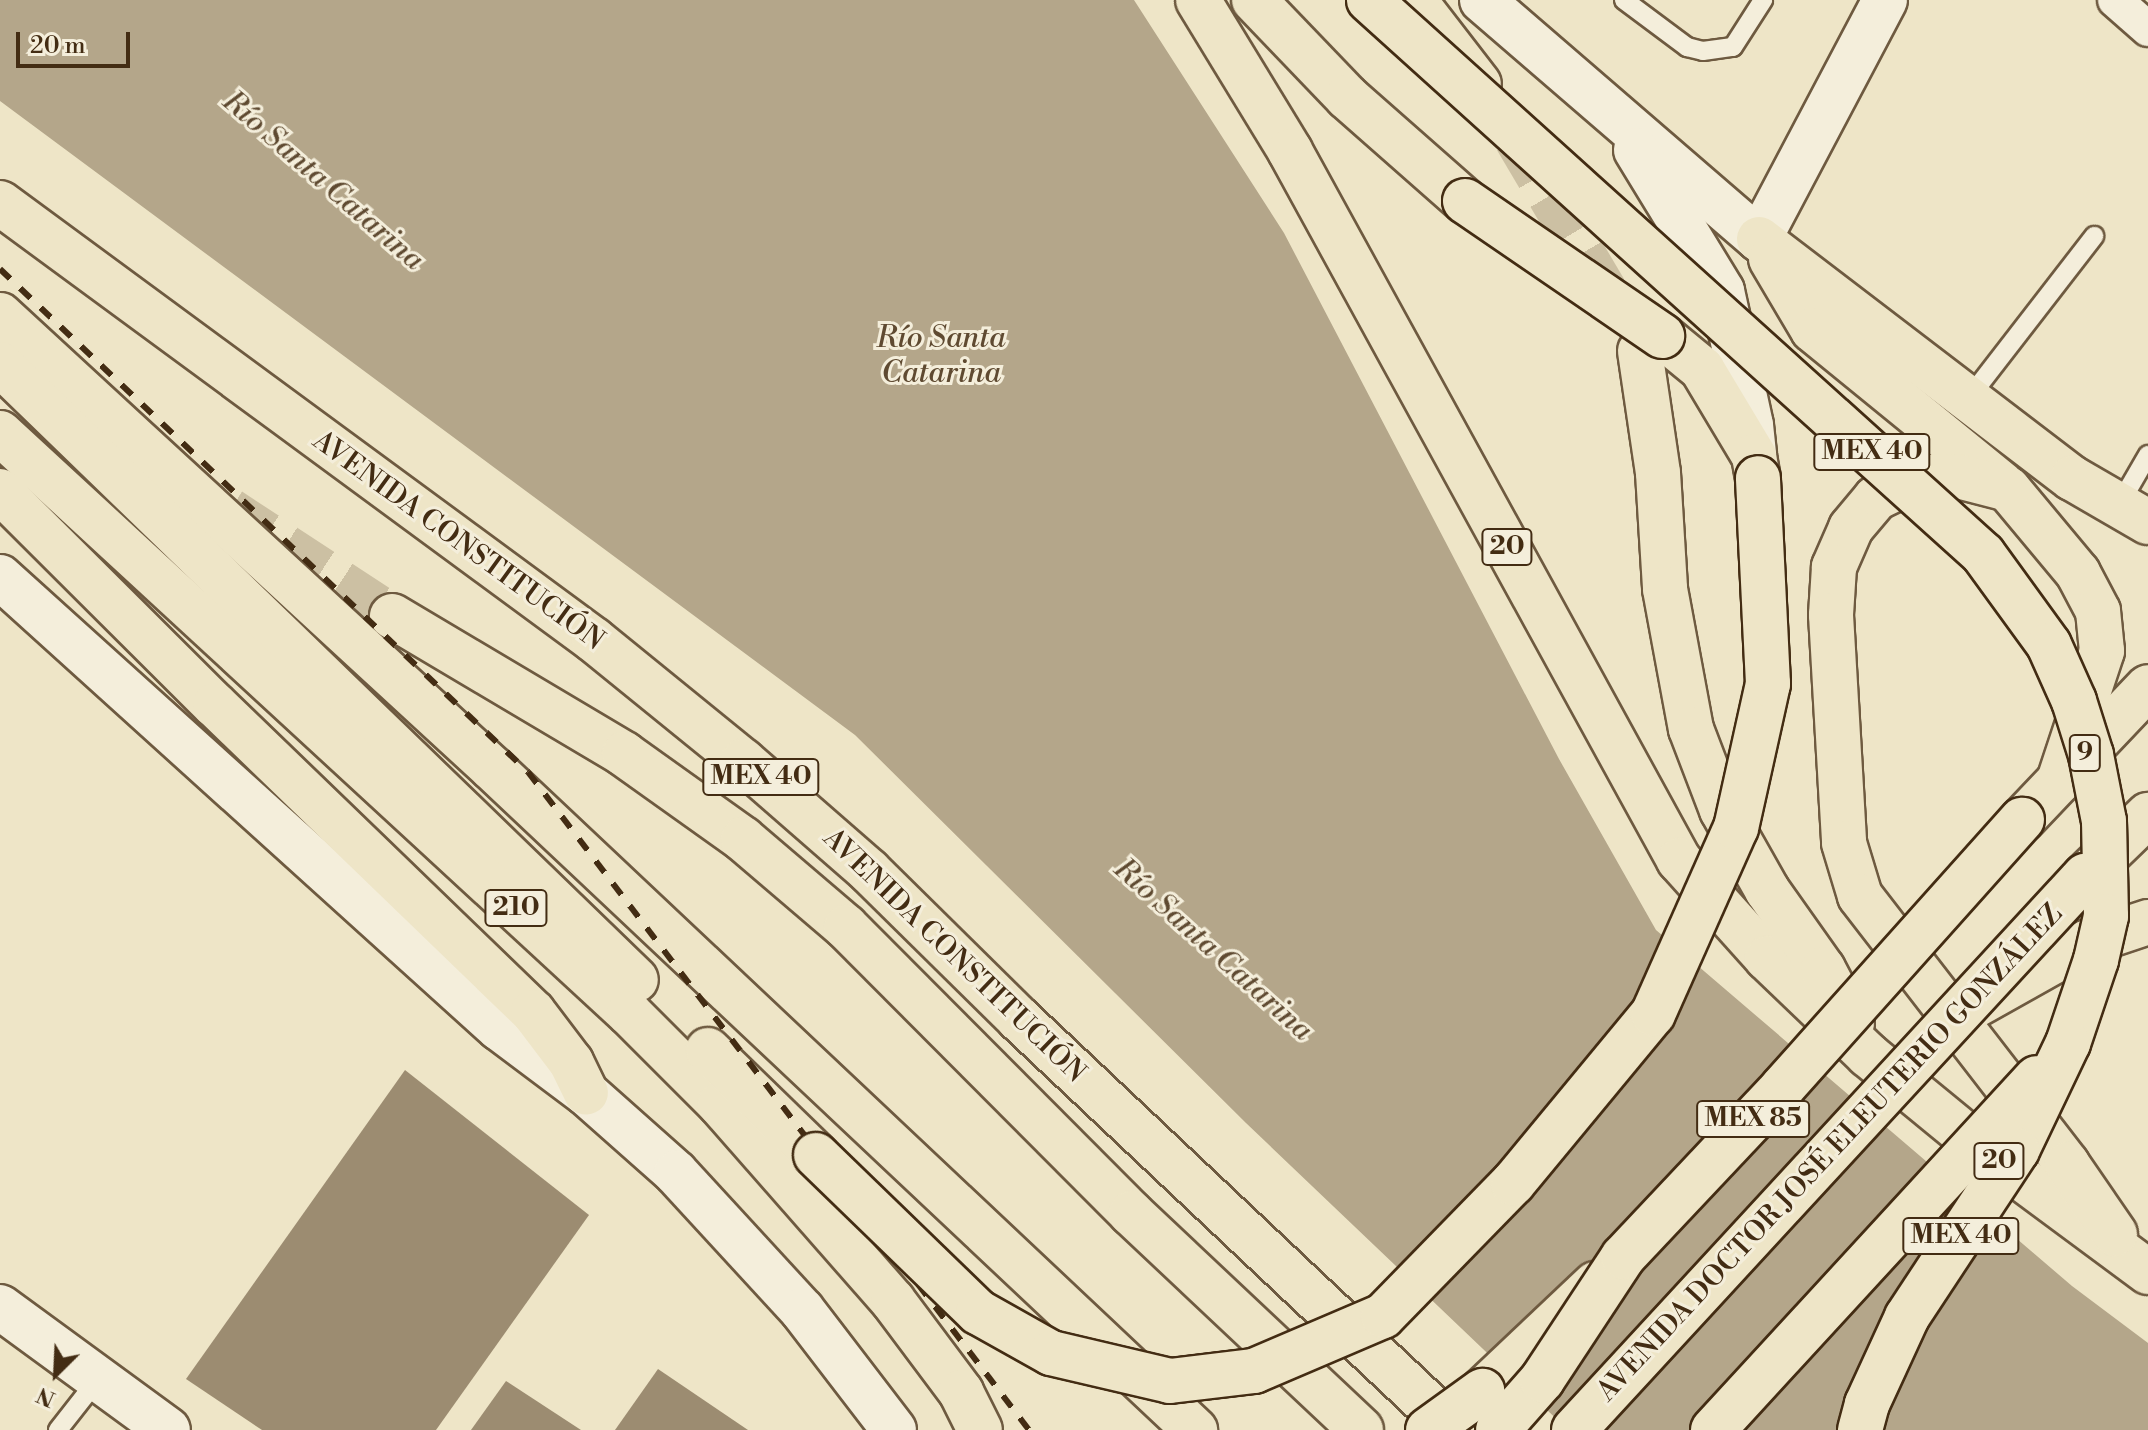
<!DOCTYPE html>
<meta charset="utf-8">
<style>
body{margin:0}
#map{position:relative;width:2148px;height:1430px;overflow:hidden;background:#eee5c7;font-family:"Libre Bodoni",serif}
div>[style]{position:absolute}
.water>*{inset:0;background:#b4a68a}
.building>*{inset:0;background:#9c8c71}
.highway-tunnel>*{height:44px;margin-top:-22px;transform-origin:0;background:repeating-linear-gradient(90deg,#ccc0a3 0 44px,transparent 0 66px)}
.roads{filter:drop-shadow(2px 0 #6e5a40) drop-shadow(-2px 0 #6e5a40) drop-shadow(0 2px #6e5a40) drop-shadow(0 -2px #6e5a40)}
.lane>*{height:18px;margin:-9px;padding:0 9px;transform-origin:9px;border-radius:9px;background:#f4eedb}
.street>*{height:34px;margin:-17px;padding:0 17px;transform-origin:17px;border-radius:17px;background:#f4eedb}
.secondary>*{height:44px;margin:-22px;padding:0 22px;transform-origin:22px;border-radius:22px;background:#f4eedb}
.primary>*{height:44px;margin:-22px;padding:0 22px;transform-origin:22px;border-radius:22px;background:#eee5c7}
.highway>*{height:44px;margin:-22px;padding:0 22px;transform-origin:22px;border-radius:22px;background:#eee5c7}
.rail>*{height:6px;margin-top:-3px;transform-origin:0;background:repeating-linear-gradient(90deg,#432c13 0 14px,transparent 0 28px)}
.bridges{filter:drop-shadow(2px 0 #432c13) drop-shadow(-2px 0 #432c13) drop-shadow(0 2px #432c13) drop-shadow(0 -2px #432c13)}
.highway-bridge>*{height:44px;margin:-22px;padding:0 22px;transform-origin:22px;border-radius:22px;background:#eee5c7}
span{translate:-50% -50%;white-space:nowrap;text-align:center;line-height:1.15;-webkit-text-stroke:6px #f4eedb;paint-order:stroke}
.shield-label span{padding:2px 6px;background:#f4eedb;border:2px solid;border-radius:6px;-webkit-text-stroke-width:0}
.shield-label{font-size:26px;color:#432c13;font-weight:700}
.street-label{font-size:28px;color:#432c13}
.water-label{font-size:30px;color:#5f4a31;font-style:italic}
.north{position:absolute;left:16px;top:1334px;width:80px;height:80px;-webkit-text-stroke:6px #f4eedb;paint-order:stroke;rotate:204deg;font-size:22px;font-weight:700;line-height:32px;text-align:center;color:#432c13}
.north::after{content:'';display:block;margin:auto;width:28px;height:36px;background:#432c13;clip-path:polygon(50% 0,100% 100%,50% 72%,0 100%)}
.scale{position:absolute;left:16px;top:32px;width:114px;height:36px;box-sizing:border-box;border:4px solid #432c13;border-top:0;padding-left:10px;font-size:24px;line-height:28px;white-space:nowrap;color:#432c13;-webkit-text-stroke:6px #f4eedb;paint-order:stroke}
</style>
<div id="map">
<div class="water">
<div style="clip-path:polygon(0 0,1134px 0,1284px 233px,1559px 759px,1656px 930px,2072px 1286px,2148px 1343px,2148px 1430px,1568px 1430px,1246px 1123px,855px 735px,0 101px)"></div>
</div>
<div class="building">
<div style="clip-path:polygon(405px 1070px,589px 1215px,436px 1430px,262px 1430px,186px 1379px)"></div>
<div style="clip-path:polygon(658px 1369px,748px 1430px,615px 1430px)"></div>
<div style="clip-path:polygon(506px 1381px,581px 1430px,471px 1430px)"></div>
</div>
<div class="highway-tunnel">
<div style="left:1516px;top:139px;width:195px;rotate:59.5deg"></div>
<div style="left:230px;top:510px;width:194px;rotate:33.2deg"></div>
</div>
<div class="roads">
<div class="lane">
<div style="left:1624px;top:0;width:79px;rotate:36.7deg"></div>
<div style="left:1687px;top:47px;width:16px;rotate:14deg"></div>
<div style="left:1703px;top:51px;width:30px;rotate:-8deg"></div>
<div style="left:1733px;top:47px;width:56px;rotate:-57.4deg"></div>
<div style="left:1969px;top:398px;width:205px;rotate:-52.3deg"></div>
<div style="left:2119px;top:505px;width:58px;rotate:-59.9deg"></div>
<div style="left:58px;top:1430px;width:65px;rotate:-51.9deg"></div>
</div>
<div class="street">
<div style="left:2115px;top:0;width:44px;rotate:41.3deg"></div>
</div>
<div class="secondary">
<div style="left:1482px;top:0;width:366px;rotate:40.8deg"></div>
<div style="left:1759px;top:239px;width:270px;rotate:-62.2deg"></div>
<div style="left:1636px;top:150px;width:165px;rotate:58.6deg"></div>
<div style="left:1722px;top:291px;width:137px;rotate:77.8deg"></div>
<div style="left:1751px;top:425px;width:31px;rotate:84deg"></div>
<div style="left:0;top:577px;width:673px;rotate:42.11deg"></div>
<div style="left:499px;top:1028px;width:109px;rotate:36.8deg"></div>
<div style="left:586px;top:1093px;width:120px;rotate:41.6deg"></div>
<div style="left:676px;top:1173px;width:186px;rotate:47.4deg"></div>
<div style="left:802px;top:1310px;width:151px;rotate:52.5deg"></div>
<div style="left:0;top:1307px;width:208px;rotate:36.2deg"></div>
</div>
<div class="primary">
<div style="left:0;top:315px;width:669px;rotate:42.64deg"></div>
<div style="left:492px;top:768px;width:966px;rotate:43.28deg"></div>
</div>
<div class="highway">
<div style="left:1198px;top:0;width:177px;rotate:58.6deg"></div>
<div style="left:1290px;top:151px;width:809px;rotate:61.25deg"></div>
<div style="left:1679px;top:860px;width:132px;rotate:48.1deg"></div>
<div style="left:1767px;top:958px;width:140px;rotate:43.8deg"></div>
<div style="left:1868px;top:1055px;width:153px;rotate:39.4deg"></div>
<div style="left:1986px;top:1152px;width:202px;rotate:36.5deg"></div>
<div style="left:1254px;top:0;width:134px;rotate:46.2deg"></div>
<div style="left:1347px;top:97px;width:157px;rotate:41.4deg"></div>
<div style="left:1414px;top:0;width:106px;rotate:52.3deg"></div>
<div style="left:0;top:203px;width:737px;rotate:36.34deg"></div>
<div style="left:594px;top:640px;width:192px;rotate:39.1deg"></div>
<div style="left:743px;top:761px;width:167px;rotate:41.1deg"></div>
<div style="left:869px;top:871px;width:211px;rotate:44.6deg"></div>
<div style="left:1019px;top:1019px;width:599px;rotate:43.31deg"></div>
<div style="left:1759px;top:239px;width:394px;rotate:37.4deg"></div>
<div style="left:2072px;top:478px;width:88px;rotate:30.1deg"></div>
<div style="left:1771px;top:259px;width:82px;rotate:59.4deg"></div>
<div style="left:1813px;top:330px;width:244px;rotate:39.2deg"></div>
<div style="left:1662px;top:336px;width:52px;rotate:39.5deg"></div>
<div style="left:1702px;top:369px;width:101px;rotate:59.1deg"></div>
<div style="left:1754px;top:456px;width:22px;rotate:80deg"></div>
<div style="left:1640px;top:351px;width:123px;rotate:81.6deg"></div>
<div style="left:1658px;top:473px;width:116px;rotate:86.5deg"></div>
<div style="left:1665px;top:589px;width:142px;rotate:79.5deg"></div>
<div style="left:1691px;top:729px;width:87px;rotate:69.1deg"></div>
<div style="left:1722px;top:810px;width:92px;rotate:60.6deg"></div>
<div style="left:1767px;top:890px;width:97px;rotate:54.7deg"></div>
<div style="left:1823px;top:969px;width:62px;rotate:62.2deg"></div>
<div style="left:0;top:364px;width:885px;rotate:44.08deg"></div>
<div style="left:0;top:433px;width:856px;rotate:42.68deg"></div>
<div style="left:629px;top:1013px;width:129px;rotate:45deg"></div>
<div style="left:720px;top:1104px;width:262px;rotate:48.7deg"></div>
<div style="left:893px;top:1301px;width:114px;rotate:53.2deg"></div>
<div style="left:961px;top:1392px;width:42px;rotate:63.4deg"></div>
<div style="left:0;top:491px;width:303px;rotate:44.9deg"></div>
<div style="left:215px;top:705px;width:442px;rotate:44deg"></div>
<div style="left:533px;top:1012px;width:63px;rotate:52.8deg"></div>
<div style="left:571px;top:1062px;width:34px;rotate:64deg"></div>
<div style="left:392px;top:616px;width:270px;rotate:30.7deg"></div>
<div style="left:624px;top:754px;width:146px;rotate:35.5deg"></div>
<div style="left:743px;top:839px;width:135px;rotate:40.5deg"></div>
<div style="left:846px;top:927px;width:404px;rotate:45.1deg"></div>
<div style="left:1131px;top:1213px;width:316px;rotate:43.3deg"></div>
<div style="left:2059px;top:781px;width:137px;rotate:-71.7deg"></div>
<div style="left:2102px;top:651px;width:40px;rotate:-95.7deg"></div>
<div style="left:2098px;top:611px;width:43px;rotate:-117.8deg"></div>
<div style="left:2078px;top:573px;width:109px;rotate:-129.8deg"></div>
<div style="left:2008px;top:489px;width:52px;rotate:-165.4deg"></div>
<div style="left:1958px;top:476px;width:38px;rotate:178deg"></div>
<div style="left:1920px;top:477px;width:49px;rotate:154.5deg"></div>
<div style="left:1876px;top:498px;width:39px;rotate:130deg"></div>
<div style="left:1851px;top:528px;width:43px;rotate:113.6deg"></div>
<div style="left:1834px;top:567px;width:48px;rotate:93.6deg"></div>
<div style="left:1831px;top:615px;width:228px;rotate:86.7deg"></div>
<div style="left:1844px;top:843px;width:55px;rotate:73.2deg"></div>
<div style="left:1860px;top:896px;width:339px;rotate:52.3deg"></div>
<div style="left:2067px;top:1164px;width:85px;rotate:55.6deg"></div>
<div style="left:2022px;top:820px;width:183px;rotate:-46.5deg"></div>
<div style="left:2085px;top:876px;width:88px;rotate:-44.1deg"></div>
<div style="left:1965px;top:1011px;width:141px;rotate:-29.3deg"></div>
<div style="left:2088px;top:942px;width:63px;rotate:-18.4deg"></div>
<div style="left:708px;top:1050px;width:151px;rotate:44.2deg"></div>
<div style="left:1482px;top:1391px;width:156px;rotate:-43.4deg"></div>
</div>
</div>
<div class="rail">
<div style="left:0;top:269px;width:729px;rotate:43.61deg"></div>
<div style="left:528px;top:772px;width:827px;rotate:52.71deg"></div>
</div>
<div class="bridges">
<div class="highway-bridge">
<div style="left:1369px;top:0;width:827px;rotate:42.06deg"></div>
<div style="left:1983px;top:554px;width:112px;rotate:54deg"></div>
<div style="left:2049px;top:645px;width:61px;rotate:65.9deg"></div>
<div style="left:2074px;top:701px;width:57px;rotate:72.5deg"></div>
<div style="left:2091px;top:755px;width:67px;rotate:78.9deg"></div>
<div style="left:2104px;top:821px;width:95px;rotate:88.8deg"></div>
<div style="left:2106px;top:916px;width:45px;rotate:102.8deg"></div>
<div style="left:2096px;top:960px;width:88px;rotate:108.6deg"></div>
<div style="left:2068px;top:1043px;width:119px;rotate:115.5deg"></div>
<div style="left:2017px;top:1150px;width:200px;rotate:123.4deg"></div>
<div style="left:1907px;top:1317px;width:96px;rotate:114.7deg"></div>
<div style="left:1867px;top:1404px;width:27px;rotate:105deg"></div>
<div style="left:1465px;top:201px;width:239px;rotate:34.4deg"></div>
<div style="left:816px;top:1155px;width:226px;rotate:44.1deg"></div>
<div style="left:978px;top:1312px;width:84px;rotate:29.3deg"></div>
<div style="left:1051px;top:1353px;width:122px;rotate:13.2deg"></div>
<div style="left:1170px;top:1381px;width:85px;rotate:-6.8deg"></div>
<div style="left:1254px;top:1371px;width:140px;rotate:-23.1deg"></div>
<div style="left:1383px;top:1316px;width:186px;rotate:-45.7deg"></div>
<div style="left:1513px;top:1183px;width:219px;rotate:-50.4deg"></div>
<div style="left:1653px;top:1014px;width:204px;rotate:-66deg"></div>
<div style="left:1736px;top:828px;width:148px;rotate:-77.5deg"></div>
<div style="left:1768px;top:684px;width:206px;rotate:-92.8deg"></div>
<div style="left:1428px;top:1430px;width:67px;rotate:-35.8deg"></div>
<div style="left:1498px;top:1430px;width:67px;rotate:-48.7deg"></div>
<div style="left:1542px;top:1380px;width:147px;rotate:-56.6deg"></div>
<div style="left:1623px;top:1257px;width:232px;rotate:-46.7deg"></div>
<div style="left:1782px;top:1088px;width:360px;rotate:-48.2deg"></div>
<div style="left:1574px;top:1430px;width:754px;rotate:-47.31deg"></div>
<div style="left:1713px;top:1430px;width:478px;rotate:-47.4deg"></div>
</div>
</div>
<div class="shield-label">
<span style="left:1872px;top:452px">MEX 40</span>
<span style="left:1507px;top:547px">20</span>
<span style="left:2085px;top:753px">9</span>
<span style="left:761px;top:777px">MEX 40</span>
<span style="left:516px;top:908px">210</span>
<span style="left:1753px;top:1119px">MEX 85</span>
<span style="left:1999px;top:1161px">20</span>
<span style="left:1961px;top:1236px">MEX 40</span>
</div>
<div class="street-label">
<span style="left:458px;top:541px;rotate:36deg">AVENIDA CONSTITUCIÓN</span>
<span style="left:954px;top:956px;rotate:44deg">AVENIDA CONSTITUCIÓN</span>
<span style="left:1830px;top:1153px;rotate:-47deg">AVENIDA DOCTOR JOSÉ ELEUTERIO GONZÁLEZ</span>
</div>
<div class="water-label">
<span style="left:323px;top:181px;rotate:41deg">Río Santa Catarina</span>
<span style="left:941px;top:355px">Río Santa<br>Catarina</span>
<span style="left:1213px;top:950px;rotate:42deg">Río Santa Catarina</span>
</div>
<div class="north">N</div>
<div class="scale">20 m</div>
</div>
